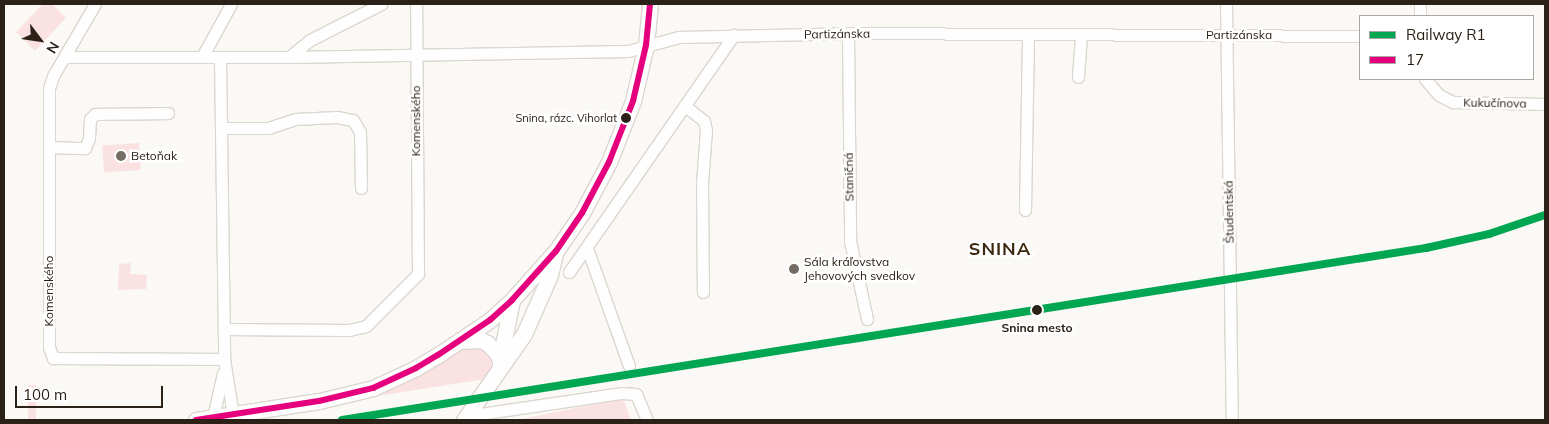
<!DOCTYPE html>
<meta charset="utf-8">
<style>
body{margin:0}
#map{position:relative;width:1549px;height:424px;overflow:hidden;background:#fbf9f6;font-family:Mulish,sans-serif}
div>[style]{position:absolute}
.green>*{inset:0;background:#fae2e2;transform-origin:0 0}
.roads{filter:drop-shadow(1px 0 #dcd6cf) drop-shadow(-1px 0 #dcd6cf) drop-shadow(0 1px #dcd6cf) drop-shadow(0 -1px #dcd6cf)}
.minor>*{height:11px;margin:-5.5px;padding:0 5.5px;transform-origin:5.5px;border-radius:5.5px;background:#fefefe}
.major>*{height:15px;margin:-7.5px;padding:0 7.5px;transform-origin:7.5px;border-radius:7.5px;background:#fefefe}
.bus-1>*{height:6px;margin:-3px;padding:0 3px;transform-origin:3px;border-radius:3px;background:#e5007d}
.rail-1>*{height:8px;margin:-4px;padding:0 4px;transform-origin:4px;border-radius:4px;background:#00a651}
.dots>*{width:14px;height:14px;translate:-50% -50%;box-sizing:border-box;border:2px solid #fff;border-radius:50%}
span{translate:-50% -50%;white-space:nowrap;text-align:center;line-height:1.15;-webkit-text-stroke:5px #fff;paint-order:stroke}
.bus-label{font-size:11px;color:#2b2116}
.right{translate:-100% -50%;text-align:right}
.street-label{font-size:12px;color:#2b2116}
.poi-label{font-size:12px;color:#2b2116}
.left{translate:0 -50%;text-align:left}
.stop-label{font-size:12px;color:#2b2116;font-weight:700}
.district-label{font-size:18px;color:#3c280f;font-weight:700;letter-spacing:1px}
.frame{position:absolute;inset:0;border:5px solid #2b2116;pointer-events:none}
.legend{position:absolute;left:1359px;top:15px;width:175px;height:65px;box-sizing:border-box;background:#fff;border:1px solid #aaa6a2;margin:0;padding:6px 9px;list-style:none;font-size:15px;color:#2b2116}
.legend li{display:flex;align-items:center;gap:10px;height:25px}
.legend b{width:25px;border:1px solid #aaa6a2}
.north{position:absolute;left:15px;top:15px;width:50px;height:50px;-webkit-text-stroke:4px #fff;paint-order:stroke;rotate:121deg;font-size:14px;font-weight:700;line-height:20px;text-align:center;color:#2b2116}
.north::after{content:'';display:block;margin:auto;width:18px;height:22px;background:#2b2116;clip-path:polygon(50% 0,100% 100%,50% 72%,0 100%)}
.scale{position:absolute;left:15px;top:386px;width:148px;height:22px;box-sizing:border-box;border:2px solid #2b2116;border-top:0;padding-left:6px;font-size:15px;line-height:18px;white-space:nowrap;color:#2b2116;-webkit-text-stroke:4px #fff;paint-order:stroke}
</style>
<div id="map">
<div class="green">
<div style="clip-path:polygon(43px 4px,52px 4px,66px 18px,35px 51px,16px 32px)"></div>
<div style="left:139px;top:143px;width:27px;height:37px;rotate:86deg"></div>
<div style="clip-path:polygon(131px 263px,130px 274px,147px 275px,146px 289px,118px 290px,119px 264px)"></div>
<div style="clip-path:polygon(469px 347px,478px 347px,489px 354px,492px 365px,485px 379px,365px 398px)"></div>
<div style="left:28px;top:385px;width:8px;height:35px"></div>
<div style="clip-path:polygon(623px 398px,631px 420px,517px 420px)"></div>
</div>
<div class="roads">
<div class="minor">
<div style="left:95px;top:4px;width:83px;rotate:120.3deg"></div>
<div style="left:53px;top:76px;width:13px;rotate:108deg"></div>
<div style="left:49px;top:88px;width:259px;rotate:90deg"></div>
<div style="left:49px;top:347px;width:12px;rotate:70deg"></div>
<div style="left:53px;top:358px;width:171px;rotate:0.3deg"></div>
<div style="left:1226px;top:4px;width:416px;rotate:89.2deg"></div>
<div style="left:1420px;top:4px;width:12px;rotate:90deg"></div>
<div style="left:848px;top:34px;width:207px;rotate:89.4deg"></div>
<div style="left:850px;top:241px;width:80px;rotate:77.7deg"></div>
<div style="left:65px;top:57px;width:224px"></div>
<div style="left:289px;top:57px;width:339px;rotate:-1deg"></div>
<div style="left:628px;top:51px;width:53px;rotate:-15.4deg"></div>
<div style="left:679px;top:37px;width:179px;rotate:-1.3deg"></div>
<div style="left:858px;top:33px;width:502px;rotate:0.34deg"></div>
<div style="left:202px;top:57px;width:60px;rotate:-61.3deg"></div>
<div style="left:220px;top:57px;width:302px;rotate:89.2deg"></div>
<div style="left:224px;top:359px;width:57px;rotate:80.9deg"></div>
<div style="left:289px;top:57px;width:27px;rotate:-39deg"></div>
<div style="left:310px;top:40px;width:80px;rotate:-26.9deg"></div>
<div style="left:1078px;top:77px;width:42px;rotate:-85.9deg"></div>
<div style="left:1425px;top:79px;width:21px;rotate:49deg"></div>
<div style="left:1439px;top:95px;width:16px;rotate:27deg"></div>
<div style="left:1453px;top:102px;width:92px;rotate:1.2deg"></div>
<div style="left:685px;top:106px;width:24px;rotate:38deg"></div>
<div style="left:704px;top:121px;width:9px;rotate:77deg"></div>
<div style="left:706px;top:130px;width:53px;rotate:94.3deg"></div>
<div style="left:702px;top:183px;width:109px;rotate:89.5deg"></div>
<div style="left:221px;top:128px;width:47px"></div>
<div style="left:268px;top:128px;width:28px;rotate:-18deg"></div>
<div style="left:295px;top:119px;width:42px;rotate:-2.7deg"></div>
<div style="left:337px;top:117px;width:16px;rotate:11deg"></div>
<div style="left:353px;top:120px;width:14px;rotate:60deg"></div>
<div style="left:360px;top:132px;width:56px;rotate:89deg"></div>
<div style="left:49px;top:147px;width:36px;rotate:2deg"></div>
<div style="left:85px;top:148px;width:11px;rotate:-68deg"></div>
<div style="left:89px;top:138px;width:19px;rotate:-87deg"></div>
<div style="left:90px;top:119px;width:7px;rotate:-45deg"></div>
<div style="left:95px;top:114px;width:73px;rotate:-0.8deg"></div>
<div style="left:1025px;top:210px;width:175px;rotate:-89deg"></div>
<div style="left:587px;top:248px;width:125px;rotate:70.4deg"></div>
<div style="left:569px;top:272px;width:289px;rotate:-55.2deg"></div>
<div style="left:224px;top:329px;width:125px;rotate:0.5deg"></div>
<div style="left:349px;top:330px;width:17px;rotate:-13deg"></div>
<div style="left:366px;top:326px;width:74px;rotate:-45deg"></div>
<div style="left:418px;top:274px;width:270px;rotate:-90.4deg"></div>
<div style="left:466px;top:416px;width:158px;rotate:-8.4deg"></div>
<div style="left:622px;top:393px;width:14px;rotate:4deg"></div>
<div style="left:636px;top:394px;width:28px;rotate:67deg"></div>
<div style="left:213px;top:417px;width:45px;rotate:-77.2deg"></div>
</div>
<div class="major">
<div style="left:461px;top:341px;width:20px;rotate:-3deg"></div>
<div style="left:481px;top:340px;width:7px;rotate:27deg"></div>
<div style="left:487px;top:343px;width:13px;rotate:45deg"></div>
<div style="left:496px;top:352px;width:9px;rotate:63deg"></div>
<div style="left:500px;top:360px;width:5px;rotate:90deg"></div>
<div style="left:500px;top:360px;width:61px;rotate:-78.7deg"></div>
<div style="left:196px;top:420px;width:124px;rotate:-8.8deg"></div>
<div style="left:319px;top:401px;width:56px;rotate:-13.5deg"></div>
<div style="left:373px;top:388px;width:47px;rotate:-24.9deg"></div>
<div style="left:416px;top:368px;width:26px;rotate:-31deg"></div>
<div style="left:438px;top:355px;width:63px;rotate:-33.9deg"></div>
<div style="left:490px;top:320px;width:30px;rotate:-42deg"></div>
<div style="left:512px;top:300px;width:66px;rotate:-48.1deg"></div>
<div style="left:556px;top:251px;width:46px;rotate:-55.6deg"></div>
<div style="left:582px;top:213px;width:58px;rotate:-62.1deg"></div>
<div style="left:609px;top:162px;width:66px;rotate:-68.5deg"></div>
<div style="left:633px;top:101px;width:57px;rotate:-76.9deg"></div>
<div style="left:646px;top:45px;width:41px;rotate:-84.4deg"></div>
<div style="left:464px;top:420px;width:105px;rotate:-55.1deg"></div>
<div style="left:524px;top:334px;width:64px;rotate:-66.2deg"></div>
<div style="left:550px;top:275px;width:22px;rotate:-77deg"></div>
</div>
</div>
<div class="bus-1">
<div style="left:196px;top:420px;width:124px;rotate:-8.8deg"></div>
<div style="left:319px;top:401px;width:56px;rotate:-13.5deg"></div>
<div style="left:373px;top:388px;width:47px;rotate:-24.9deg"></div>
<div style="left:416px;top:368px;width:26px;rotate:-31deg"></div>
<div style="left:438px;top:355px;width:63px;rotate:-33.9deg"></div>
<div style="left:490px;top:320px;width:30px;rotate:-42deg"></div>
<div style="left:512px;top:300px;width:66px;rotate:-48.1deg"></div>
<div style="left:556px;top:251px;width:46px;rotate:-55.6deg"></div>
<div style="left:582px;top:213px;width:58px;rotate:-62.1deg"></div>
<div style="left:609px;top:162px;width:66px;rotate:-68.5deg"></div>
<div style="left:633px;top:101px;width:57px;rotate:-76.9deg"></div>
<div style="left:646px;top:45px;width:41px;rotate:-84.4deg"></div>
</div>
<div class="rail-1">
<div style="left:342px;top:420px;width:1098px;rotate:-9.02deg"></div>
<div style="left:1426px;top:248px;width:65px;rotate:-12.5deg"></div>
<div style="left:1489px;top:234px;width:59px;rotate:-18.7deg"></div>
</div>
<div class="dots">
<div style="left:626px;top:118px;background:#2b2116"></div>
<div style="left:121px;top:156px;background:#746d64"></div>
<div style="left:794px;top:269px;background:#746d64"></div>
<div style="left:1037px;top:310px;background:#2b2116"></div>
</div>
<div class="bus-label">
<span class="right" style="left:617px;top:118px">Snina, rázc. Vihorlat</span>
</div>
<div class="street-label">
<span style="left:837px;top:34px;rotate:-1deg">Partizánska</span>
<span style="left:1239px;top:35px">Partizánska</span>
<span style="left:1495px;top:103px;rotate:1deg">Kukučínova</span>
<span style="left:416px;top:121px;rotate:-90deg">Komenského</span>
<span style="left:849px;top:177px;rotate:-91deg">Staničná</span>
<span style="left:1229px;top:212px;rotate:-91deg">Študentská</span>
<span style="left:49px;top:291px;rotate:-90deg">Komenského</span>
</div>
<div class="poi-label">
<span class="left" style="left:131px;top:156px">Betoňak</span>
<span class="left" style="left:804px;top:269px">Sála kráľovstva<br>Jehovových svedkov</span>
</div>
<div class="stop-label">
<span style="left:1037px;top:328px">Snina mesto</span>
</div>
<div class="district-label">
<span style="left:1000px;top:249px">SNINA</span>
</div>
<div class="frame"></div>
<ul class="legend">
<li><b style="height:6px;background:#00a651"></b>Railway R1</li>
<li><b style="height:6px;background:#e5007d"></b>17</li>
</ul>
<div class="north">N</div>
<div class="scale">100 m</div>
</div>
